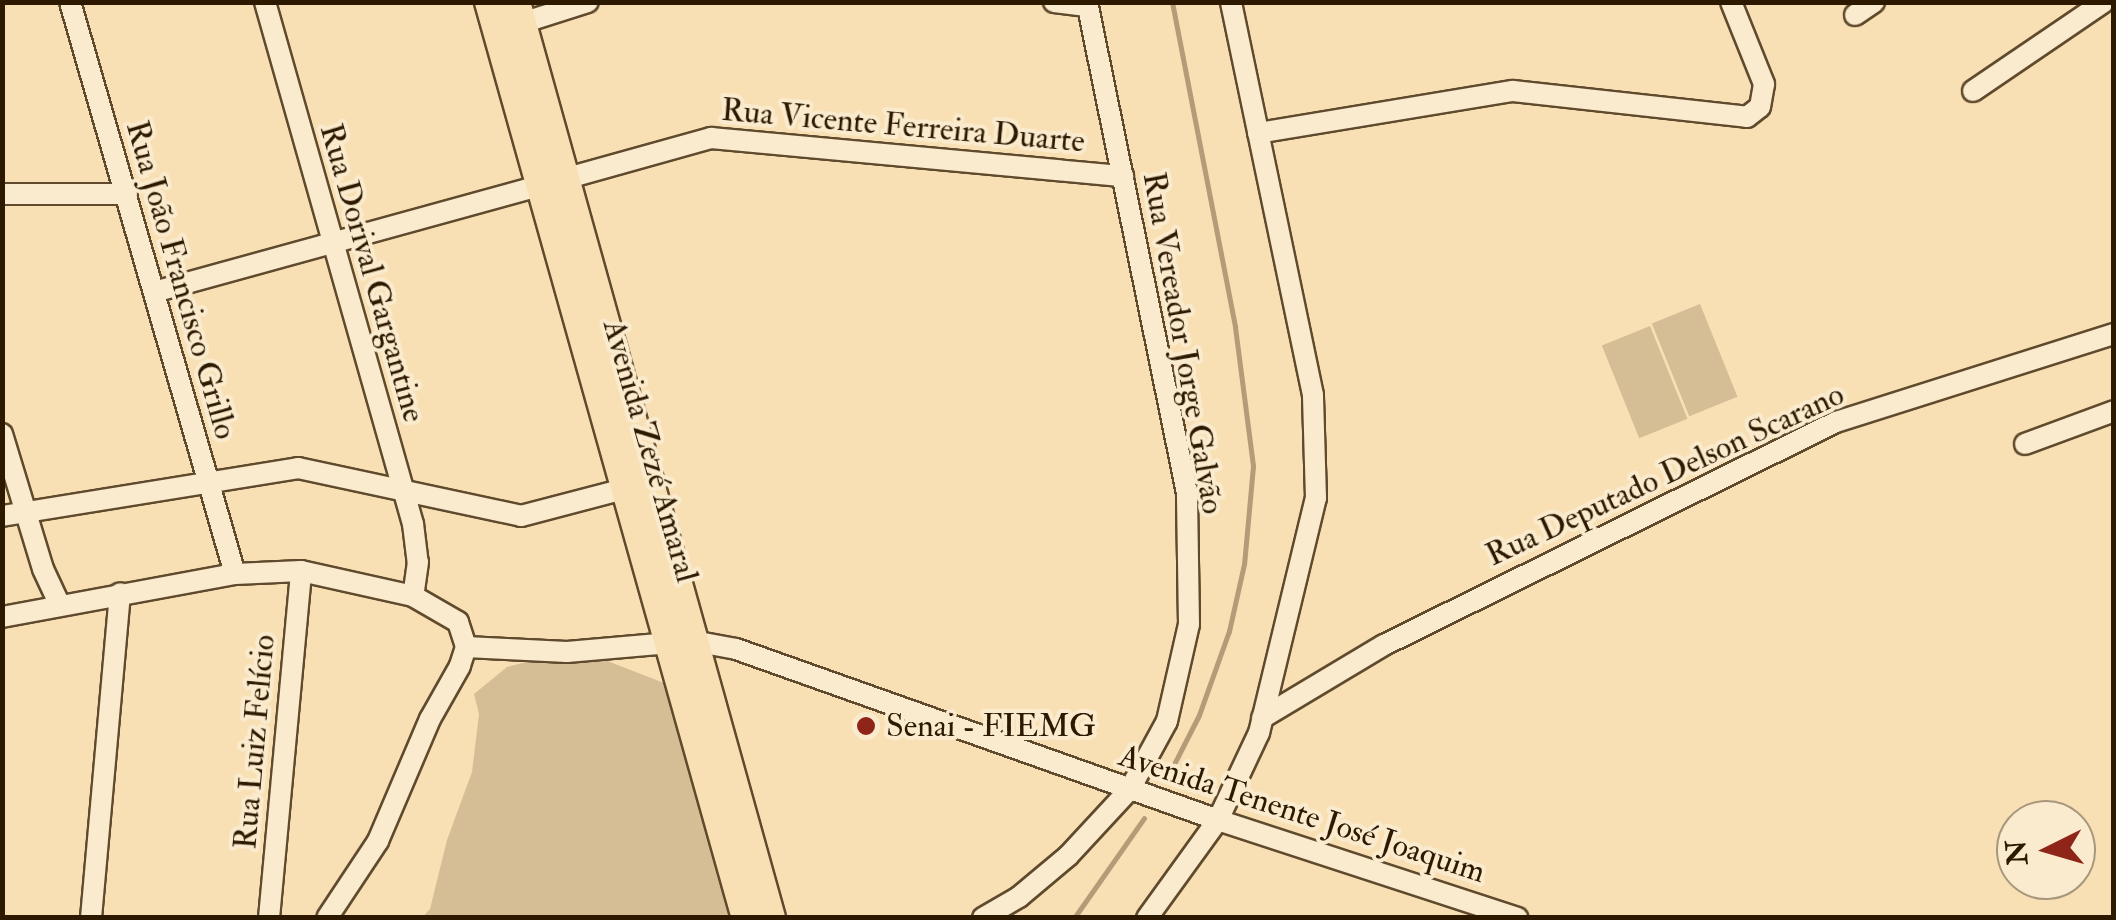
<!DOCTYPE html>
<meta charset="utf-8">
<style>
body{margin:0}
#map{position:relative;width:2116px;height:920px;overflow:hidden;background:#f8e0b4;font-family:"IM FELL Double Pica",serif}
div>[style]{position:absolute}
.green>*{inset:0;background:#d5be95;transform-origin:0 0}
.stream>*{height:5px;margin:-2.5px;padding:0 2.5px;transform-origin:2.5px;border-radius:2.5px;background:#b39c77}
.roads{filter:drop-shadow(2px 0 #604a2d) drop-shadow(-2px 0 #604a2d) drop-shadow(0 2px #604a2d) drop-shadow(0 -2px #604a2d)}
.minor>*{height:20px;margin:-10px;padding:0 10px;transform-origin:10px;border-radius:10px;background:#faebce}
.major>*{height:28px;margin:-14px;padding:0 14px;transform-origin:14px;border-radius:14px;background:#f8e0b4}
.dots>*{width:28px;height:28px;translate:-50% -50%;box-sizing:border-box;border:5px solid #faebce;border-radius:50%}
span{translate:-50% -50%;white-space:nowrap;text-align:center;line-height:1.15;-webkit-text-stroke:8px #faebce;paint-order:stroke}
.street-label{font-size:32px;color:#2d1800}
.poi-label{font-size:32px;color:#2d1800}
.left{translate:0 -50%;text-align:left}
.frame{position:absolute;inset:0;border:5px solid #2d1800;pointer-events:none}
.north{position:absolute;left:1996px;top:800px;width:100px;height:100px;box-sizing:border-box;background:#faebce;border:2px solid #a8977c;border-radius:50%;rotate:265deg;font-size:28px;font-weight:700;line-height:40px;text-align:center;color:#2d1800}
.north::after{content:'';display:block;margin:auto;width:35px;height:45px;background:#8f2418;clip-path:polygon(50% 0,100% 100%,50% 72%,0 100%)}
</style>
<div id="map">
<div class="green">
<div style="left:1700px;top:304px;width:100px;height:52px;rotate:68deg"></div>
<div style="left:1650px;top:326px;width:100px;height:52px;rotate:68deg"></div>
<div style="clip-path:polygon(592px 655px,664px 683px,729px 917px,422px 918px,430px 909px,447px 840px,472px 772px,479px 714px,474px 694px,507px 667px,541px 658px)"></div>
</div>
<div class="stream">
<div style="left:1172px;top:2px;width:331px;rotate:79deg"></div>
<div style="left:1235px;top:327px;width:140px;rotate:82.6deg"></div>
<div style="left:1253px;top:466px;width:98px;rotate:95.2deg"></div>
<div style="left:1244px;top:564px;width:69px;rotate:102.6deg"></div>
<div style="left:1229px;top:631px;width:89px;rotate:109.7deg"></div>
<div style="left:1199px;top:715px;width:57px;rotate:117deg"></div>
<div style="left:1074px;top:918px;width:122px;rotate:-55deg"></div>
</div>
<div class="roads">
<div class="minor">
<div style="left:70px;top:2px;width:595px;rotate:73.91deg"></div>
<div style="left:265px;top:2px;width:543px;rotate:74.17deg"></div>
<div style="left:413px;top:524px;width:38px;rotate:83deg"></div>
<div style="left:418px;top:562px;width:34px;rotate:98deg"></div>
<div style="left:1054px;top:2px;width:33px;rotate:7deg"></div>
<div style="left:1855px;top:15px;width:23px;rotate:-34deg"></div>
<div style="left:522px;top:23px;width:69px;rotate:-17.7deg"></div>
<div style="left:1973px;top:91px;width:158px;rotate:-34.2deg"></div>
<div style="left:1258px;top:133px;width:258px;rotate:-9.4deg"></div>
<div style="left:1513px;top:91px;width:235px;rotate:6.3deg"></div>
<div style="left:1747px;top:117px;width:16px;rotate:-38deg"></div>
<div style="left:1760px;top:107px;width:23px;rotate:-80deg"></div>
<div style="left:1764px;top:84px;width:88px;rotate:-111.9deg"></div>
<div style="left:564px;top:179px;width:153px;rotate:-15.6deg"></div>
<div style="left:711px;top:138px;width:414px;rotate:5.3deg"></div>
<div style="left:2px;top:194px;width:125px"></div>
<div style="left:154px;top:292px;width:399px;rotate:-15.4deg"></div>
<div style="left:2px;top:434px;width:141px;rotate:73.1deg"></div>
<div style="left:43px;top:569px;width:40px;rotate:65deg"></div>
<div style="left:2025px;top:444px;width:95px;rotate:-20.3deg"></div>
<div style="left:2px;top:516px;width:300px;rotate:-9.2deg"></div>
<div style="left:298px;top:468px;width:228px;rotate:12.1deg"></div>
<div style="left:521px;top:516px;width:106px;rotate:-14.7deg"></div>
<div style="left:2px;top:617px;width:237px;rotate:-10.5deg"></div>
<div style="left:235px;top:574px;width:66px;rotate:-2.6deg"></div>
<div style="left:301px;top:571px;width:115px;rotate:12.6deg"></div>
<div style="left:413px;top:596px;width:52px;rotate:30deg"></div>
<div style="left:458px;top:622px;width:26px;rotate:72deg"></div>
<div style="left:466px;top:647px;width:20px;rotate:108deg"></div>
<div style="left:460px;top:666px;width:61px;rotate:119.5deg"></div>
<div style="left:430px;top:719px;width:133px;rotate:113.1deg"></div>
<div style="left:378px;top:841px;width:92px;rotate:123.5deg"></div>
<div style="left:466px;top:647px;width:101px;rotate:2.8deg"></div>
<div style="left:567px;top:652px;width:126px;rotate:-5deg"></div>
<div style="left:693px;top:641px;width:44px;rotate:10.5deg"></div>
<div style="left:736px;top:649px;width:511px;rotate:19.53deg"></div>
<div style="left:1218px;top:820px;width:315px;rotate:18.1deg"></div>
<div style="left:1262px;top:718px;width:142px;rotate:-30.9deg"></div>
<div style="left:1384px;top:645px;width:504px;rotate:-26.26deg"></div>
<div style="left:1836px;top:422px;width:292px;rotate:-17.6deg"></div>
<div style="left:91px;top:918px;width:326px;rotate:-84.9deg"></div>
<div style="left:269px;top:918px;width:348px;rotate:-84.7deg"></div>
<div style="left:983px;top:918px;width:42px;rotate:-30.3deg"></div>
<div style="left:1019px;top:897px;width:64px;rotate:-39.9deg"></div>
<div style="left:1068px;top:856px;width:91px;rotate:-47.2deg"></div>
<div style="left:1130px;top:789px;width:77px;rotate:-61.4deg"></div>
<div style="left:1167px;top:721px;width:99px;rotate:-77.2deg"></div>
<div style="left:1189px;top:624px;width:131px;rotate:-90.9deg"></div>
<div style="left:1187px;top:493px;width:501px;rotate:-101.51deg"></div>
<div style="left:1147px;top:918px;width:121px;rotate:-54.1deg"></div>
<div style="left:1218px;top:820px;width:96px;rotate:-64.8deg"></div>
<div style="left:1259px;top:733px;width:242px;rotate:-76.4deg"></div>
<div style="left:1316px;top:498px;width:103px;rotate:-91.7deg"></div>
<div style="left:1313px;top:395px;width:401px;rotate:-101.8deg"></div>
</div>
<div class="major">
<div style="left:489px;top:2px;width:951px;rotate:74.33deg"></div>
<div style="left:516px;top:2px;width:951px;rotate:74.44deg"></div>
</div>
</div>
<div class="dots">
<div style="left:866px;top:726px;background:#8f2418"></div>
</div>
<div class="street-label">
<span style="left:903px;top:126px;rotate:5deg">Rua Vicente Ferreira Duarte</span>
<span style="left:372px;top:273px;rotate:74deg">Rua Dorival Gargantine</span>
<span style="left:181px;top:280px;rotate:74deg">Rua João Francisco Grillo</span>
<span style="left:1183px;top:343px;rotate:80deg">Rua Vereador Jorge Galvão</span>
<span style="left:650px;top:451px;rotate:74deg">Avenida Zezé Amaral</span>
<span style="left:1665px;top:475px;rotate:-25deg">Rua Deputado Delson Scarano</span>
<span style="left:255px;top:742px;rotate:-85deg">Rua Luiz Felício</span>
<span style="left:1302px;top:814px;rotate:18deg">Avenida Tenente José Joaquim</span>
</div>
<div class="poi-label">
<span class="left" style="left:886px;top:726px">Senai - FIEMG</span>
</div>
<div class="frame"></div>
<div class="north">N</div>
</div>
